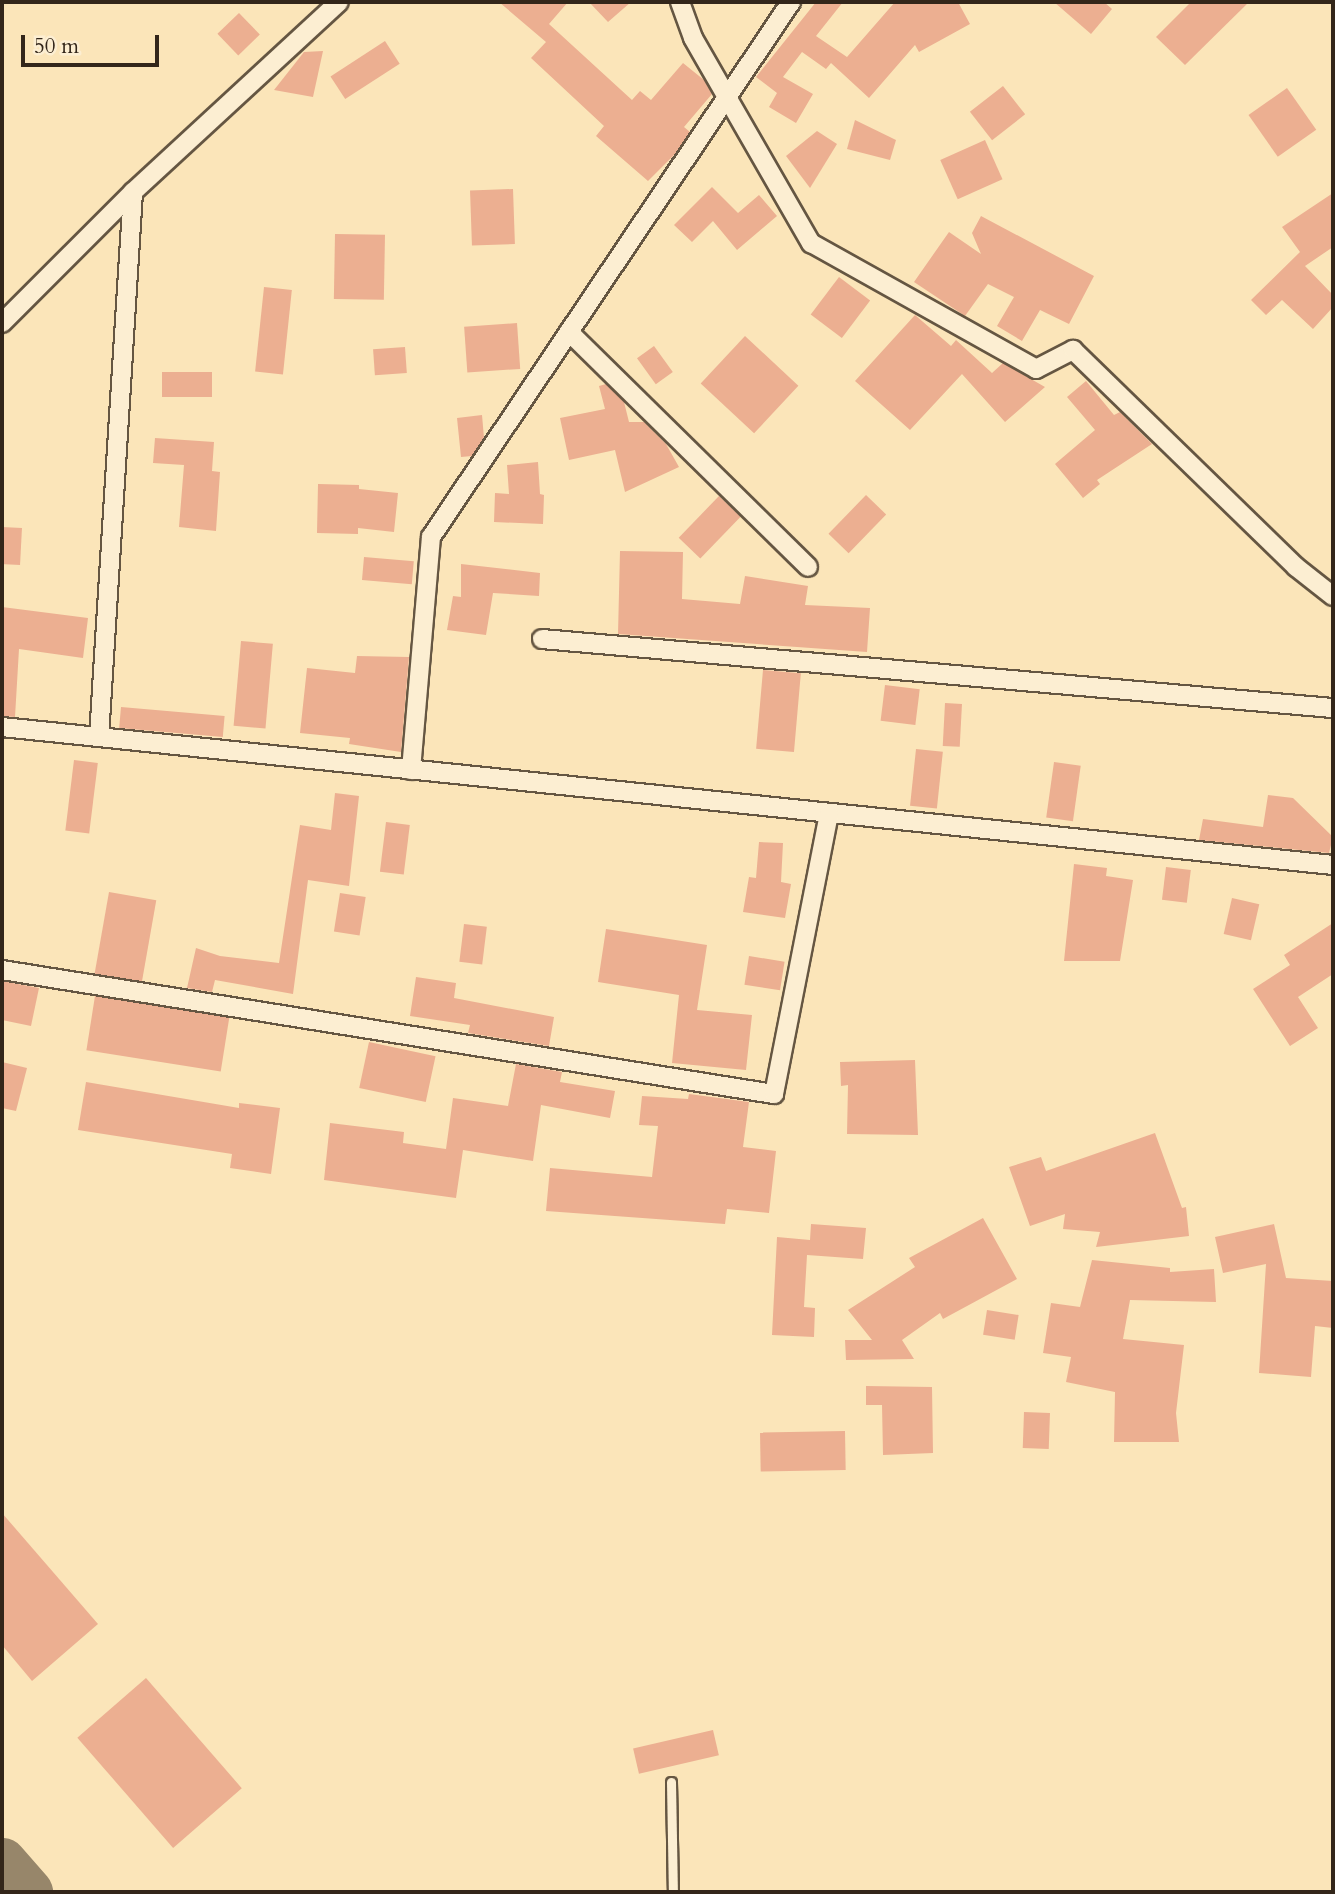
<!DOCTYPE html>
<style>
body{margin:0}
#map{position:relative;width:1335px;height:1894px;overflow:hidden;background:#fbe5b9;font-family:Cardo,serif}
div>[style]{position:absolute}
.taxiway>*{height:49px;margin:-24.5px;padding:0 24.5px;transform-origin:24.5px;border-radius:24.5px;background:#97866a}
.building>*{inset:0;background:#ecaf91;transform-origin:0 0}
.roads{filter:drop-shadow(2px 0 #655642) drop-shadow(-2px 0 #655642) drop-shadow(0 2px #655642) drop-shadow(0 -2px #655642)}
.service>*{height:9px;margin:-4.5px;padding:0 4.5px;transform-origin:4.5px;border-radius:4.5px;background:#fceed2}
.minor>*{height:18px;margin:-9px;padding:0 9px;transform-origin:9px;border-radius:9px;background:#fceed2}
span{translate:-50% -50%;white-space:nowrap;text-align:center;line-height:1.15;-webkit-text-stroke:5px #fceed2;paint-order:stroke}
.frame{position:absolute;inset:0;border:4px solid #33261a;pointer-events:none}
.scale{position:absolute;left:21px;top:35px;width:138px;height:32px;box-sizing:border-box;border:4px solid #33261a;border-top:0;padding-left:9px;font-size:21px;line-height:24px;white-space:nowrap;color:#33261a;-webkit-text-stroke:5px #fceed2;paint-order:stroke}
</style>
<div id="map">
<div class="taxiway">
<div style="left:2px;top:1862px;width:40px;rotate:49deg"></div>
</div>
<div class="building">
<div style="clip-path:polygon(499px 2px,568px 2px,549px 24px,632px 100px,640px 91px,651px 100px,683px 63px,704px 80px,712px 94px,684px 127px,690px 132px,675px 154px,648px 181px,596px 136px,604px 126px,531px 58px,546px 42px)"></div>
<div style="clip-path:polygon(589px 2px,631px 2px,608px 22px)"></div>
<div style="clip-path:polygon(816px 2px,843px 2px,816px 36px,847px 57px,895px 2px,958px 2px,970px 24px,919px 52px,915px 45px,869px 98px,831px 63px,826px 69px,802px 52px,783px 77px,813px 94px,796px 123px,769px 107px,777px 93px,756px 77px)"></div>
<div style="clip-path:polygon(1054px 2px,1104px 2px,1112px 9px,1091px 34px)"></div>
<div style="clip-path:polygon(1191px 2px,1249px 2px,1185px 65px,1156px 37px)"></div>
<div style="left:239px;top:13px;width:30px;height:30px;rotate:46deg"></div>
<div style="left:385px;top:41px;width:27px;height:65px;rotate:57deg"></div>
<div style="clip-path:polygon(323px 51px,313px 97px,274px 90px,304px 52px)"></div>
<div style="left:1003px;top:86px;width:36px;height:42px;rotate:52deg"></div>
<div style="left:1287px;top:88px;width:51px;height:47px;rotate:55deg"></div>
<div style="clip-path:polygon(855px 120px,896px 140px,890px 160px,847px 149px)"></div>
<div style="clip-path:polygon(817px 131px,837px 144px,810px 188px,786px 156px)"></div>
<div style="left:985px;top:140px;width:43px;height:49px;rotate:66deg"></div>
<div style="clip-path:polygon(712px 187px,738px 213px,759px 195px,777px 216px,737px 250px,713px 221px,692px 242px,674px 225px)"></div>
<div style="left:513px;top:189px;width:55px;height:43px;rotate:88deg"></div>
<div style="clip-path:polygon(1333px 193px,1333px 247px,1305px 266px,1333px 295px,1333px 307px,1313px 329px,1282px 300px,1266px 315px,1251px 300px,1300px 252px,1282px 227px)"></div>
<div style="clip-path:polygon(981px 216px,1094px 276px,1069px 324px,1040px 310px,1022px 341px,997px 326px,1014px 297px,988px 284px,965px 316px,914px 282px,949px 232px,981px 254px,972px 233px)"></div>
<div style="left:335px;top:234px;width:50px;height:65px;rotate:1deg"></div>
<div style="left:839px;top:277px;width:39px;height:47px;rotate:37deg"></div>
<div style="left:264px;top:287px;width:28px;height:85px;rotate:6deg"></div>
<div style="clip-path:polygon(915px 315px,951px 346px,956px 340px,992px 373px,1003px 363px,1045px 387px,1005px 422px,962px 374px,910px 430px,855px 381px)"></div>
<div style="left:517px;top:323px;width:46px;height:53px;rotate:86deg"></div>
<div style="left:745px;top:336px;width:73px;height:65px;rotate:43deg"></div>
<div style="left:654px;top:346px;width:32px;height:21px;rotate:54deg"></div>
<div style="left:405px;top:347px;width:26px;height:32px;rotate:86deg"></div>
<div style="left:162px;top:372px;width:50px;height:25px"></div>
<div style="clip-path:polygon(1086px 381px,1114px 415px,1120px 412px,1152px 444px,1097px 480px,1100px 484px,1083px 498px,1055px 464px,1095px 430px,1067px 397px)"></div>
<div style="clip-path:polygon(606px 384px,624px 402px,629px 422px,644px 422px,666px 444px,679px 467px,625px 492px,615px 450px,569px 460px,560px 418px,605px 409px,599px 386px)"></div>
<div style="clip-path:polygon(482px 415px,484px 438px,472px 456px,461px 457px,457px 418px)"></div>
<div style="clip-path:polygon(155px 438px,214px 442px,212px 471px,220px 472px,216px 531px,179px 527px,184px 465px,153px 463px)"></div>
<div style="clip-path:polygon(538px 462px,540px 494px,544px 495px,543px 524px,494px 522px,495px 493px,509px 494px,507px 465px)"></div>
<div style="clip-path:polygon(318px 484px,359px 485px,359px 489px,398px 493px,394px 532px,358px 528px,358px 534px,317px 533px)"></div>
<div style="left:866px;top:495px;width:28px;height:54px;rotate:44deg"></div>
<div style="left:719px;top:496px;width:30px;height:58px;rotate:44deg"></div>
<div style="left:2px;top:527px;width:20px;height:37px;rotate:3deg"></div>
<div style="clip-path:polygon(620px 551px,683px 552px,682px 599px,740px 604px,745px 576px,808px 586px,805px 605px,870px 608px,867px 652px,618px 634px)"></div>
<div style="left:364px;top:557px;width:50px;height:23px;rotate:5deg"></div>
<div style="clip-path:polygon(461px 564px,540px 573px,539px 596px,493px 593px,486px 635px,447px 630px,453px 596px,461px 597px)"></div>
<div style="clip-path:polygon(2px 607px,88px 618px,83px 658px,19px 649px,15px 717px,2px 716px)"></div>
<div style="left:241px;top:641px;width:32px;height:85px;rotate:5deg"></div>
<div style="clip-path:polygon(357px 656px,409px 657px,401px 752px,349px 744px,350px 738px,300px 733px,307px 668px,355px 673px)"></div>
<div style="left:763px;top:670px;width:38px;height:79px;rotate:5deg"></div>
<div style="left:885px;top:685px;width:35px;height:36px;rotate:7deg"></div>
<div style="left:945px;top:703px;width:17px;height:43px;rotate:3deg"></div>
<div style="left:121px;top:707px;width:104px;height:21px;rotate:5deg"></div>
<div style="left:916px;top:749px;width:27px;height:57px;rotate:6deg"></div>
<div style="left:74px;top:760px;width:24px;height:71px;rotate:7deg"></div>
<div style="left:1054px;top:762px;width:27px;height:56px;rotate:8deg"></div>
<div style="clip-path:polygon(335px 793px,359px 796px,349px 886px,308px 880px,293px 994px,215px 980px,212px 992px,187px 988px,196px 948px,220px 956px,279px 963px,300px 825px,331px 830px)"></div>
<div style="clip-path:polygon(1268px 795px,1293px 798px,1333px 837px,1329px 853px,1199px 840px,1203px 819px,1263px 827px)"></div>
<div style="left:386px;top:822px;width:24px;height:50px;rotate:7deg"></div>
<div style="clip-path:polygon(759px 842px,783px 843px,781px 882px,791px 884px,785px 918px,743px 912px,749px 877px,756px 878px)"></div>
<div style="clip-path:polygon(1074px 864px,1107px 868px,1106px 876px,1133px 880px,1120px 961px,1064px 961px)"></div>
<div style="left:1166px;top:867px;width:25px;height:33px;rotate:7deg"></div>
<div style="left:109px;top:892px;width:48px;height:83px;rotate:10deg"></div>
<div style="left:340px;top:893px;width:26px;height:39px;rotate:9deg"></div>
<div style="left:1232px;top:898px;width:28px;height:37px;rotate:13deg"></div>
<div style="clip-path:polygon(1333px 923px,1333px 974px,1298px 997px,1318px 1028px,1290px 1046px,1253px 989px,1290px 965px,1284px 955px)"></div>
<div style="left:464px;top:924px;width:23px;height:38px;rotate:7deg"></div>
<div style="clip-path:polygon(606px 929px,707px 945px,697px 1010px,752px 1015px,746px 1070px,672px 1063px,679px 995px,598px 982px)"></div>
<div style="left:749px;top:956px;width:36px;height:29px;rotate:9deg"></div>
<div style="clip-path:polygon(416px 977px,456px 983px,454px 998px,554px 1017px,549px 1046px,468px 1033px,470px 1025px,410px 1016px)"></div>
<div style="clip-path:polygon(2px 981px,39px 988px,31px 1026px,2px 1020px)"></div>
<div style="left:95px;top:996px;width:136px;height:55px;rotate:9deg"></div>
<div style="left:369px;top:1042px;width:68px;height:47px;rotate:12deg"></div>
<div style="clip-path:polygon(915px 1060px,918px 1135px,847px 1134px,848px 1085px,841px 1086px,840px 1062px)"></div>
<div style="clip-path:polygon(2px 1062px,27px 1068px,16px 1111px,2px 1108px)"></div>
<div style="clip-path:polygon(516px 1064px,562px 1072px,560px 1082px,615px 1091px,610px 1118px,541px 1105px,533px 1161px,463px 1150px,456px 1198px,324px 1180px,330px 1123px,404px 1132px,403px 1143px,446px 1149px,453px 1098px,508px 1106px)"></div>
<div style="clip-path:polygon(86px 1082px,239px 1108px,239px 1103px,280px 1108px,271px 1174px,230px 1168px,232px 1154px,78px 1130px)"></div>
<div style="clip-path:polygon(689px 1094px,749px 1102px,743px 1147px,776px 1151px,769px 1213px,727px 1209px,725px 1224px,546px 1211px,550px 1168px,652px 1177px,658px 1126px,639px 1125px,642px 1096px,688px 1099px)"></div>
<div style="clip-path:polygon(1155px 1133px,1182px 1208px,1186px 1207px,1189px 1236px,1096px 1247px,1100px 1232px,1063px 1229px,1065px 1214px,1030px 1226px,1009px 1167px,1041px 1157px,1046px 1171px)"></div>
<div style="clip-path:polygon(983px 1218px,1017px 1279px,943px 1319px,940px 1313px,902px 1340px,914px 1359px,846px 1360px,845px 1340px,872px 1340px,848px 1310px,915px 1267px,909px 1258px)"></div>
<div style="clip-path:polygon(811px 1224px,866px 1228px,863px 1259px,807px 1255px,804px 1307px,815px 1308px,814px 1337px,772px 1335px,777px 1237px,810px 1240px)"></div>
<div style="clip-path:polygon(1274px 1224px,1286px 1278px,1333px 1281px,1333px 1328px,1315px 1326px,1311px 1377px,1259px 1373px,1266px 1264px,1223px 1273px,1215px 1237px)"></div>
<div style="clip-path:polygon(1092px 1260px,1170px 1268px,1170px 1272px,1214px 1269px,1216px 1302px,1130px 1300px,1123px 1339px,1184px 1345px,1176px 1413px,1179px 1442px,1114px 1442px,1115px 1392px,1066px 1382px,1071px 1357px,1043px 1353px,1051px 1303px,1080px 1307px)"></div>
<div style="left:987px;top:1310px;width:32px;height:25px;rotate:9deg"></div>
<div style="clip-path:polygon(866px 1386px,932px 1387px,933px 1453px,883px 1455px,882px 1405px,866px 1405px)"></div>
<div style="left:1024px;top:1412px;width:26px;height:36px;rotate:2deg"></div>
<div style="left:845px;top:1431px;width:39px;height:85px;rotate:89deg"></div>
<div style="clip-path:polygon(2px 1513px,98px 1624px,32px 1681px,2px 1645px)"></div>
<div style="left:146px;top:1678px;width:146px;height:91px;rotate:49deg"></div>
<div style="left:713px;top:1730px;width:26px;height:82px;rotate:77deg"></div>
</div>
<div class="roads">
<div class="service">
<div style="left:671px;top:1782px;width:110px;rotate:89deg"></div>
</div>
<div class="minor">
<div style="left:680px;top:2px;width:38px;rotate:70deg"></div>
<div style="left:693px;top:38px;width:237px;rotate:60.1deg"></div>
<div style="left:811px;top:243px;width:258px;rotate:29.2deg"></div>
<div style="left:1036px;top:369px;width:42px;rotate:-27.2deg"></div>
<div style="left:1073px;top:350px;width:311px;rotate:44.2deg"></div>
<div style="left:1296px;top:567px;width:47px;rotate:38.1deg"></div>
<div style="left:2px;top:323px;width:185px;rotate:-45deg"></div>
<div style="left:133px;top:192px;width:280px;rotate:-42.7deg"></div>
<div style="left:569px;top:332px;width:335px;rotate:44.5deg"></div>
<div style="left:542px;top:639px;width:794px;rotate:4.99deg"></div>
<div style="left:2px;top:727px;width:1338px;rotate:5.92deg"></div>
<div style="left:99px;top:737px;width:546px;rotate:-86.43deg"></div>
<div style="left:411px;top:770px;width:234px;rotate:-85.1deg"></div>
<div style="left:431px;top:537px;width:645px;rotate:-56.06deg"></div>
<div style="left:2px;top:970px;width:782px;rotate:9.13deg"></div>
<div style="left:774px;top:1094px;width:286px;rotate:-78.9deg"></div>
</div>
</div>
<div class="frame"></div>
<div class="scale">50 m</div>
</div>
